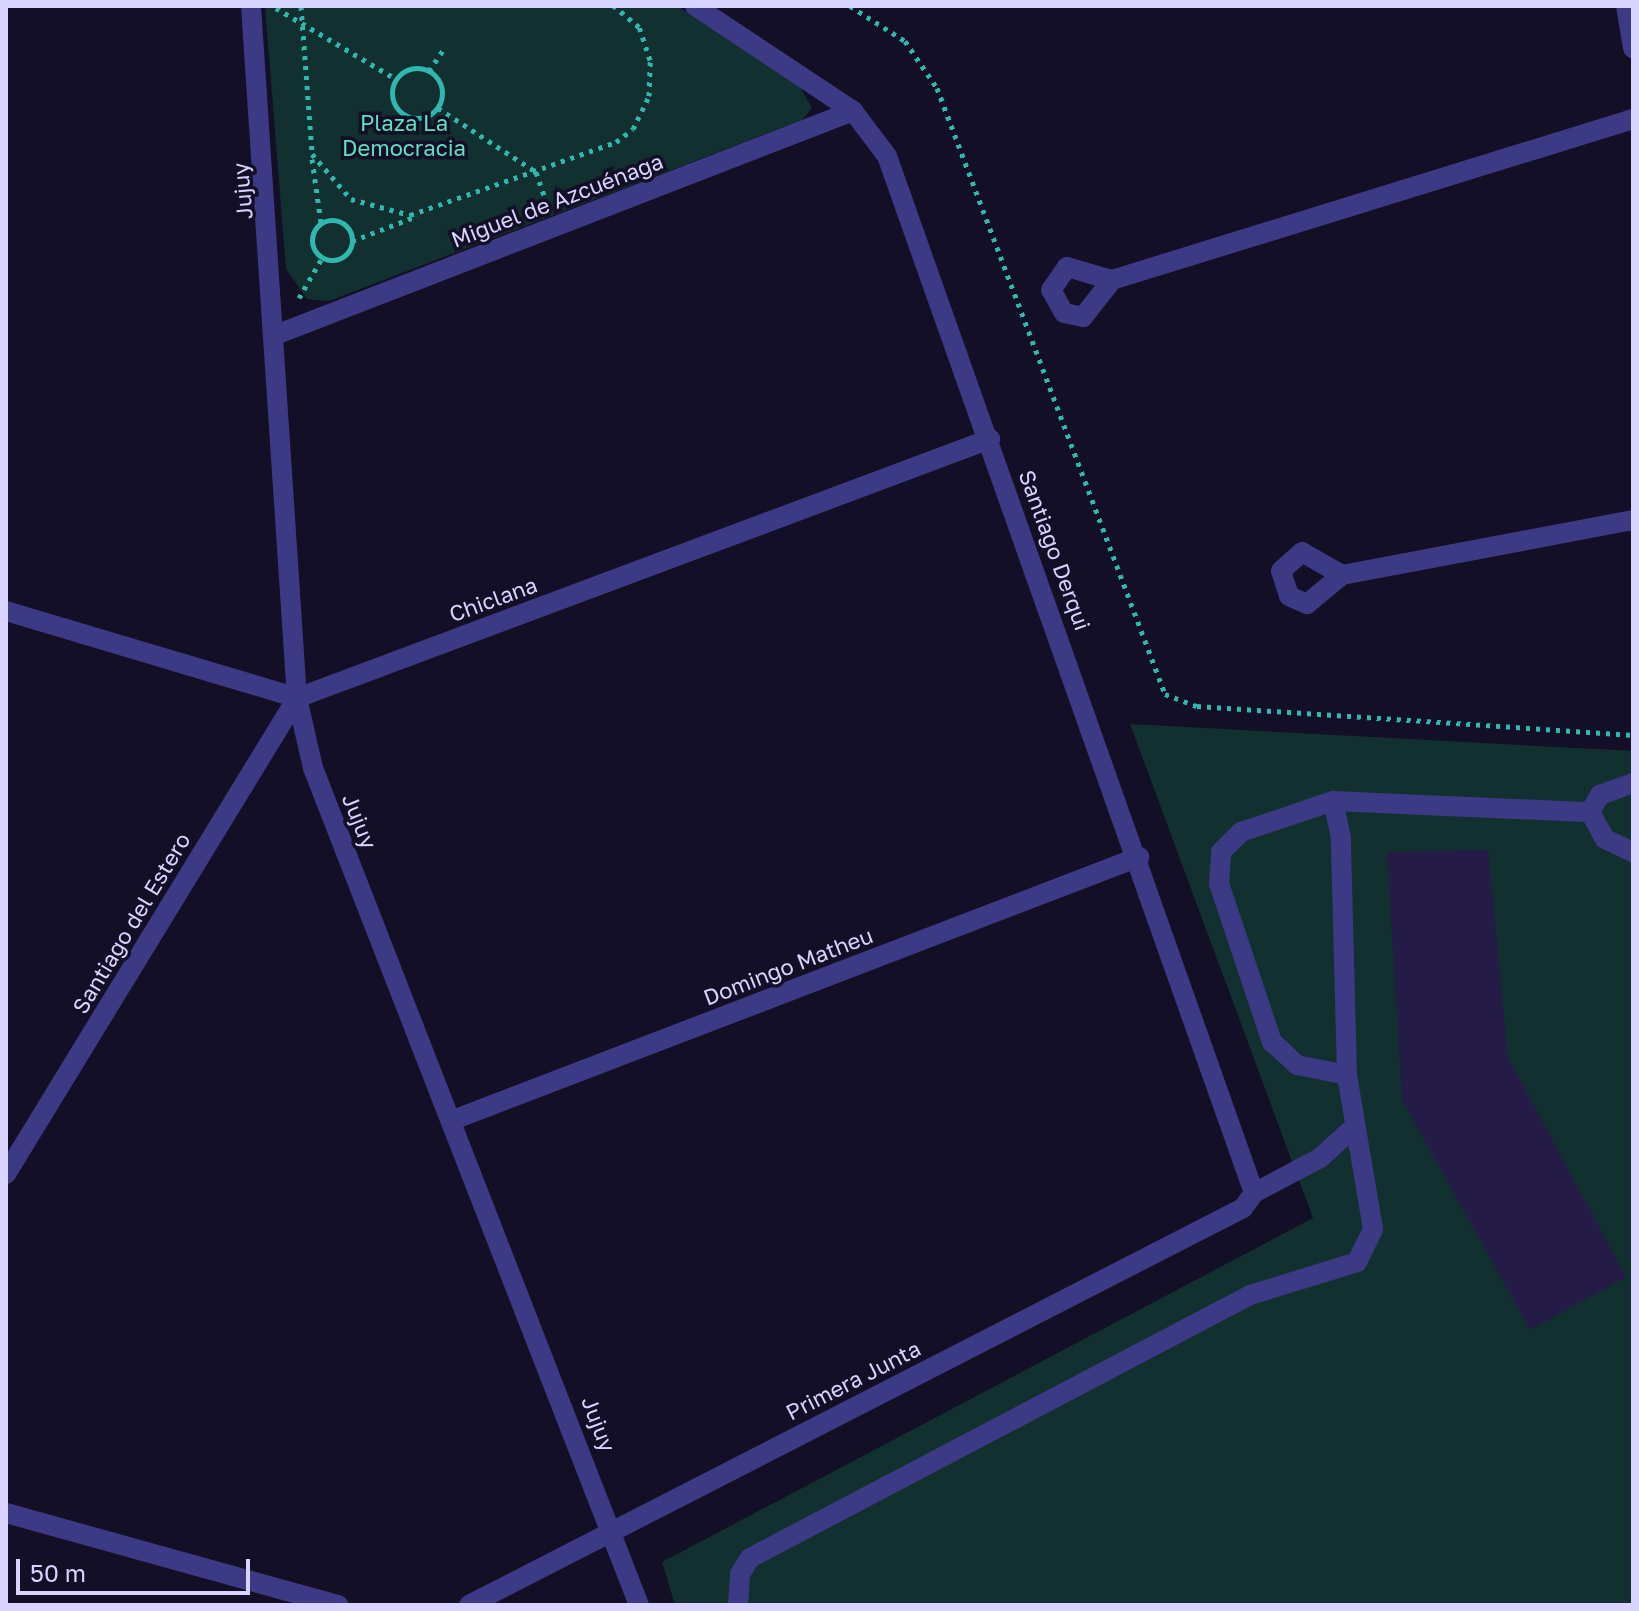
<!DOCTYPE html>
<meta charset="utf-8">
<style>
body{margin:0}
#map{position:relative;width:1639px;height:1611px;overflow:hidden;background:#130f26;font-family:"Golos Text",sans-serif}
div>[style]{position:absolute}
.green>*{inset:0;background:#12302f}
.building>*{inset:0;background:#241b47}
.path>*{height:5px;margin-top:-2.5px;transform-origin:0;background:repeating-linear-gradient(90deg,#2fb8b0 0 4px,transparent 0 10px)}
.path>.ring{margin:-2.5px;padding:0;box-sizing:content-box;background:none;border:5px solid #2fb8b0;border-radius:50%}
.minor>*{height:20px;margin:-10px;padding:0 10px;transform-origin:10px;border-radius:10px;background:#3d3a85}
span{translate:-50% -50%;white-space:nowrap;text-align:center;line-height:1.15;-webkit-text-stroke:7px #130f26;paint-order:stroke}
.park-label{font-size:22px;color:#5fe0c0}
.street-label{font-size:22px;color:#d9d4ff}
.frame{position:absolute;inset:0;border:8px solid #d9d4ff;pointer-events:none}
.scale{position:absolute;left:16px;top:1559px;width:234px;height:36px;box-sizing:border-box;border:4px solid #d9d4ff;border-top:0;padding-left:10px;font-size:24px;line-height:28px;white-space:nowrap;color:#d9d4ff;-webkit-text-stroke:6px #130f26;paint-order:stroke}
</style>
<div id="map">
<div class="green">
<div style="clip-path:polygon(265px 6px,677px 6px,799px 85px,812px 108px,802px 120px,329px 301px,307px 299px,286px 269px)"></div>
<div style="clip-path:polygon(1130px 724px,1633px 751px,1633px 1605px,675px 1605px,662px 1562px,1313px 1218px)"></div>
</div>
<div class="building">
<div style="clip-path:polygon(1488px 850px,1508px 1057px,1626px 1277px,1530px 1330px,1402px 1100px,1387px 852px)"></div>
</div>
<div class="path">
<div style="left:301px;top:6px;width:148px;rotate:85.7deg"></div>
<div style="left:312px;top:154px;width:60px;rotate:49.1deg"></div>
<div style="left:351px;top:199px;width:61px;rotate:15.2deg"></div>
<div style="left:410px;top:215px;width:219px;rotate:-19.5deg"></div>
<div style="left:616px;top:142px;width:21px;rotate:-37deg"></div>
<div style="left:633px;top:129px;width:37px;rotate:-64deg"></div>
<div style="left:649px;top:96px;width:36px;rotate:-88deg"></div>
<div style="left:650px;top:60px;width:35px;rotate:-108deg"></div>
<div style="left:639px;top:27px;width:33px;rotate:-140deg"></div>
<div style="left:850px;top:6px;width:65px;rotate:32.5deg"></div>
<div style="left:905px;top:41px;width:57px;rotate:55.8deg"></div>
<div style="left:937px;top:88px;width:647px;rotate:69.38deg"></div>
<div style="left:1165px;top:694px;width:34px;rotate:21deg"></div>
<div style="left:1197px;top:706px;width:437px;rotate:3.8deg"></div>
<div style="left:276px;top:8px;width:139px;rotate:30.6deg"></div>
<div class="ring" style="left:392px;top:68px;width:45px;height:45px"></div>
<div style="left:429px;top:71px;width:27px;rotate:-56deg"></div>
<div style="left:438px;top:108px;width:117px;rotate:33.1deg"></div>
<div style="left:536px;top:172px;width:34px;rotate:71deg"></div>
<div style="left:312px;top:159px;width:65px;rotate:82deg"></div>
<div class="ring" style="left:312px;top:220px;width:35px;height:35px"></div>
<div style="left:352px;top:241px;width:70px;rotate:-21deg"></div>
<div style="left:299px;top:298px;width:46px;rotate:-60.1deg"></div>
</div>
<div class="minor">
<div style="left:251px;top:6px;width:694px;rotate:86.2deg"></div>
<div style="left:297px;top:698px;width:72px;rotate:77.1deg"></div>
<div style="left:313px;top:768px;width:898px;rotate:68.72deg"></div>
<div style="left:695px;top:6px;width:190px;rotate:33.6deg"></div>
<div style="left:853px;top:111px;width:56px;rotate:52.9deg"></div>
<div style="left:887px;top:156px;width:1100px;rotate:70.51deg"></div>
<div style="left:1626px;top:6px;width:43px;rotate:80.5deg"></div>
<div style="left:1112px;top:280px;width:47px;rotate:128.1deg"></div>
<div style="left:1083px;top:317px;width:19px;rotate:-168deg"></div>
<div style="left:1064px;top:313px;width:26px;rotate:-119deg"></div>
<div style="left:1051px;top:290px;width:28px;rotate:-55deg"></div>
<div style="left:1067px;top:267px;width:47px;rotate:16.1deg"></div>
<div style="left:1112px;top:280px;width:545px;rotate:-17.17deg"></div>
<div style="left:278px;top:334px;width:617px;rotate:-21.2deg"></div>
<div style="left:1342px;top:575px;width:46px;rotate:-150.1deg"></div>
<div style="left:1302px;top:552px;width:28px;rotate:138deg"></div>
<div style="left:1281px;top:571px;width:26px;rotate:72deg"></div>
<div style="left:1289px;top:596px;width:20px;rotate:24deg"></div>
<div style="left:1307px;top:604px;width:45px;rotate:-39.6deg"></div>
<div style="left:1342px;top:575px;width:296px;rotate:-10.7deg"></div>
<div style="left:6px;top:611px;width:304px;rotate:16.6deg"></div>
<div style="left:297px;top:698px;width:740px;rotate:-20.49deg"></div>
<div style="left:1590px;top:812px;width:31px;rotate:61deg"></div>
<div style="left:1605px;top:839px;width:31px;rotate:25deg"></div>
<div style="left:1590px;top:812px;width:20px;rotate:-60deg"></div>
<div style="left:1600px;top:795px;width:35px;rotate:-20deg"></div>
<div style="left:1347px;top:1075px;width:51px;rotate:-168.7deg"></div>
<div style="left:1297px;top:1065px;width:34px;rotate:-137deg"></div>
<div style="left:1272px;top:1042px;width:167px;rotate:-108.5deg"></div>
<div style="left:1219px;top:884px;width:32px;rotate:-86deg"></div>
<div style="left:1221px;top:852px;width:28px;rotate:-45deg"></div>
<div style="left:1241px;top:832px;width:97px;rotate:-18.6deg"></div>
<div style="left:1333px;top:801px;width:257px;rotate:2.5deg"></div>
<div style="left:453px;top:1120px;width:735px;rotate:-20.98deg"></div>
<div style="left:6px;top:1174px;width:558px;rotate:-58.56deg"></div>
<div style="left:6px;top:1513px;width:345px;rotate:15.5deg"></div>
<div style="left:469px;top:1605px;width:870px;rotate:-27.15deg"></div>
<div style="left:1243px;top:1208px;width:19px;rotate:-54deg"></div>
<div style="left:1254px;top:1193px;width:75px;rotate:-27.9deg"></div>
<div style="left:1320px;top:1158px;width:45px;rotate:-42.3deg"></div>
<div style="left:738px;top:1605px;width:31px;rotate:-86deg"></div>
<div style="left:740px;top:1574px;width:19px;rotate:-58deg"></div>
<div style="left:750px;top:1558px;width:565px;rotate:-27.74deg"></div>
<div style="left:1250px;top:1295px;width:112px;rotate:-17.1deg"></div>
<div style="left:1357px;top:1262px;width:37px;rotate:-64deg"></div>
<div style="left:1373px;top:1229px;width:156px;rotate:-99.6deg"></div>
<div style="left:1347px;top:1075px;width:237px;rotate:-91.5deg"></div>
<div style="left:1341px;top:838px;width:38px;rotate:-102deg"></div>
</div>
<div class="park-label">
<span style="left:404px;top:135px">Plaza La<br>Democracia</span>
</div>
<div class="street-label">
<span style="left:242px;top:191px;rotate:-95deg">Jujuy</span>
<span style="left:557px;top:200px;rotate:-21deg">Miguel de Azcuénaga</span>
<span style="left:1055px;top:550px;rotate:70deg">Santiago Derqui</span>
<span style="left:493px;top:599px;rotate:-20deg">Chiclana</span>
<span style="left:360px;top:821px;rotate:68deg">Jujuy</span>
<span style="left:131px;top:923px;rotate:-59deg">Santiago del Estero</span>
<span style="left:788px;top:966px;rotate:-21deg">Domingo Matheu</span>
<span style="left:853px;top:1380px;rotate:-27deg">Primera Junta</span>
<span style="left:599px;top:1424px;rotate:69deg">Jujuy</span>
</div>
<div class="frame"></div>
<div class="scale">50 m</div>
</div>
